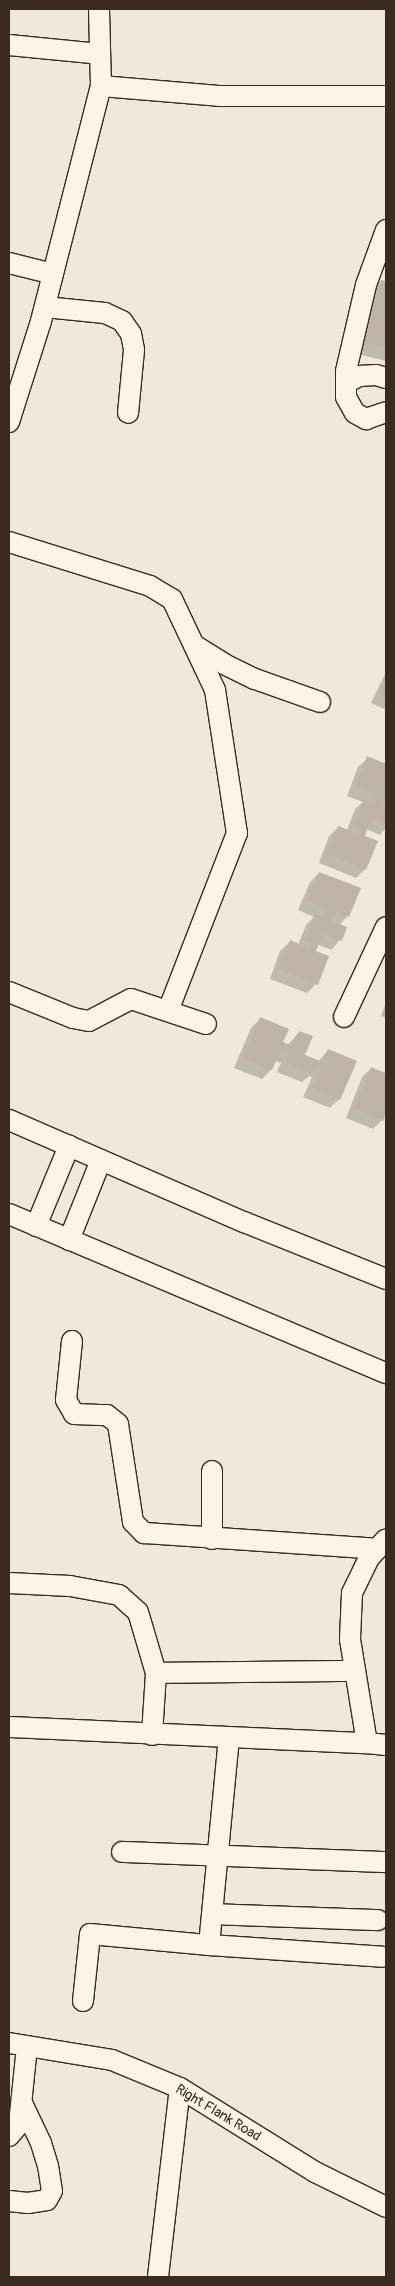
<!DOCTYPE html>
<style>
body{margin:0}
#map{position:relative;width:395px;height:2286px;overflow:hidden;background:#f0e9d9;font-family:Pangolin,sans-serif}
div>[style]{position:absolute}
.shadow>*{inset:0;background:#0003}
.building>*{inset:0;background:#beb3a4}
.roads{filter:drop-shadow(1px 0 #3b2a1e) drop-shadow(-1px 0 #3b2a1e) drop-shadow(0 1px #3b2a1e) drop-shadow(0 -1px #3b2a1e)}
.minor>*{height:20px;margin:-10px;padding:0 10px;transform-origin:10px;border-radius:10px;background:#fcf5e5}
span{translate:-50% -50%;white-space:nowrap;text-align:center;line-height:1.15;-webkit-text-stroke:5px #fcf5e5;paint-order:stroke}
.street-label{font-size:14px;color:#3b2a1e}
.frame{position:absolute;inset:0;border:10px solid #3b2a1e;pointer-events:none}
</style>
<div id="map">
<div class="shadow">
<div style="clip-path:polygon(381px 281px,386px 282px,386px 361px,354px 353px,370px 292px)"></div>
<div style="clip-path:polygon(386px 672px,386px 710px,371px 703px)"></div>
<div style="clip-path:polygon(368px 758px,386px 765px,386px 828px,380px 835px,366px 829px,363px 836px,365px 869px,356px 878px,319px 863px,329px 836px,339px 827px,347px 830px,355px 809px,363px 802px,347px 796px,358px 767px)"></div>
<div style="clip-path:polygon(319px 873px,348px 916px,339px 925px,340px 940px,331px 950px,317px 944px,314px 952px,316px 984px,307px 993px,270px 979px,280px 951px,290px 942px,298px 945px,306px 925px,314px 917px,298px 910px,310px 882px)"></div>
<div style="clip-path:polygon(386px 1002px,386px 1018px,381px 1016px)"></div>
<div style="clip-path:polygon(261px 1018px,282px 1042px,288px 1045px,299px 1032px,304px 1056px,318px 1062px,328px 1050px,339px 1099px,330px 1108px,303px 1097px,312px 1077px,309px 1076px,302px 1082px,277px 1072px,281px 1063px,275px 1061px,271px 1070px,262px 1079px,234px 1068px,251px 1028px)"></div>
<div style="clip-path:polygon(372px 1068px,386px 1074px,386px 1111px,382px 1120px,373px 1129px,346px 1118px,362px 1077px)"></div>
</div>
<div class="building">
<div style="clip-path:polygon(381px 280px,386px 281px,386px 347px,365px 342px)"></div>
<div style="clip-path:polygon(386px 680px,386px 697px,380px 694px)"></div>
<div style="clip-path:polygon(367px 756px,386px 764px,386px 797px,381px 806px,386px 808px,386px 824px,371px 818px,365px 836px,378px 841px,366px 870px,327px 854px,338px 826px,359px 834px,361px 829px,353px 826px,364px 799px,373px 802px,376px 794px,356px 786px)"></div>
<div style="clip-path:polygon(319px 872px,361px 888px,349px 917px,336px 911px,332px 921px,347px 927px,342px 941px,323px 934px,316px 951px,329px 956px,318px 985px,278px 969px,290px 940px,310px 949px,312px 944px,304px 941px,315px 914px,324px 918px,328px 909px,307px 901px)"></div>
<div style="clip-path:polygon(260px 1017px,289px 1029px,283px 1042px,292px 1046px,299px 1031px,313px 1036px,305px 1055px,323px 1062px,328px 1049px,357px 1061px,340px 1100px,312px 1088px,320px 1068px,316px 1066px,312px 1074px,285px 1063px,289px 1053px,281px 1050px,272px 1070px,243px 1058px)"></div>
<div style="clip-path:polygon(371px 1067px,386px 1073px,386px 1114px,383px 1121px,354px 1108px)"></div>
</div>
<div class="roads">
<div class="minor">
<div style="left:9px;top:45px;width:91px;rotate:5.6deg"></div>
<div style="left:101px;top:86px;width:118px;rotate:4.8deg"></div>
<div style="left:219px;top:96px;width:167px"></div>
<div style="left:386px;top:230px;width:59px;rotate:110deg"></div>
<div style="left:366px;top:285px;width:88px;rotate:103.1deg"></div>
<div style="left:346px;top:371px;width:26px;rotate:90deg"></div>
<div style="left:346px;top:397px;width:18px;rotate:61deg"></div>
<div style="left:355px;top:413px;width:13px;rotate:29deg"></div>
<div style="left:366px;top:419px;width:21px;rotate:-19deg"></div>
<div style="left:9px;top:263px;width:45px;rotate:14deg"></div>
<div style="left:45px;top:307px;width:60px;rotate:5.7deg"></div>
<div style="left:105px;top:313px;width:19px;rotate:25deg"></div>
<div style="left:122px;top:321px;width:16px;rotate:55deg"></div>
<div style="left:131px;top:334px;width:16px;rotate:79deg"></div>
<div style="left:134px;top:350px;width:63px;rotate:95.4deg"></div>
<div style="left:346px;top:383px;width:15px;rotate:-28deg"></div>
<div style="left:359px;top:376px;width:17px;rotate:-3deg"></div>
<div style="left:376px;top:375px;width:10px;rotate:17deg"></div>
<div style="left:9px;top:422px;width:106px;rotate:-72.4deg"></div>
<div style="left:41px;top:321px;width:243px;rotate:-75.7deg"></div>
<div style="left:101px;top:86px;width:77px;rotate:-91.5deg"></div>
<div style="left:9px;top:542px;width:148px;rotate:17.3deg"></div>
<div style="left:150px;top:586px;width:26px;rotate:31deg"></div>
<div style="left:172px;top:599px;width:101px;rotate:64.7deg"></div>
<div style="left:215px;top:690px;width:145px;rotate:81.3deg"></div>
<div style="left:237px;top:833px;width:191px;rotate:111.2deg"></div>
<div style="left:194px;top:645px;width:36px;rotate:32deg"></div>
<div style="left:224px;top:664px;width:34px;rotate:26deg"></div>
<div style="left:255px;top:679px;width:69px;rotate:19.5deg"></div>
<div style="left:9px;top:992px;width:69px;rotate:22.1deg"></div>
<div style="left:73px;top:1018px;width:16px;rotate:11deg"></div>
<div style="left:89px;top:1021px;width:47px;rotate:-27.6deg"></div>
<div style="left:131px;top:999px;width:79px;rotate:18.4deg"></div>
<div style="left:344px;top:1017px;width:99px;rotate:-65deg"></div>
<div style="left:9px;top:1120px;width:256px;rotate:23.5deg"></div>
<div style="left:244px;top:1222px;width:153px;rotate:21.9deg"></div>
<div style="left:9px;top:1214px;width:409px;rotate:22.9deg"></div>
<div style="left:36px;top:1226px;width:87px;rotate:-67.6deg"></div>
<div style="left:69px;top:1240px;width:86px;rotate:-68.2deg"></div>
<div style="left:72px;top:1341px;width:59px;rotate:95.8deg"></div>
<div style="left:66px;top:1400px;width:16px;rotate:60deg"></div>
<div style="left:74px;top:1414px;width:33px;rotate:2deg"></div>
<div style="left:107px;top:1415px;width:14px;rotate:39deg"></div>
<div style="left:118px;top:1424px;width:99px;rotate:81.3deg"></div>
<div style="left:133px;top:1522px;width:16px;rotate:45deg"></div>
<div style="left:144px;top:1533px;width:234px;rotate:3.9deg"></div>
<div style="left:212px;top:1471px;width:68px;rotate:90deg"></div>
<div style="left:9px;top:1583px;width:61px;rotate:2.8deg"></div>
<div style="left:70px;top:1586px;width:50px;rotate:10.4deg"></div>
<div style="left:119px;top:1595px;width:25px;rotate:42deg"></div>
<div style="left:138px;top:1612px;width:64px;rotate:73.6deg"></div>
<div style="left:9px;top:1727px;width:358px;rotate:2.6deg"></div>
<div style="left:367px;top:1743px;width:105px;rotate:-99.3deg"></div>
<div style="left:350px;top:1639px;width:46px;rotate:-87.5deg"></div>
<div style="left:352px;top:1593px;width:39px;rotate:-64deg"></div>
<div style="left:369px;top:1558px;width:25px;rotate:-48deg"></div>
<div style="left:152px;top:1735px;width:62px;rotate:-86.3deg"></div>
<div style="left:156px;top:1673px;width:199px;rotate:-0.6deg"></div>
<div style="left:367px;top:1743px;width:19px;rotate:6deg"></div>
<div style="left:122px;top:1852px;width:264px;rotate:2.2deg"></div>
<div style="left:213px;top:1914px;width:165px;rotate:2.1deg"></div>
<div style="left:209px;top:1945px;width:207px;rotate:-84.5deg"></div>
<div style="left:83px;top:2001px;width:67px;rotate:-84deg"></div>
<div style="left:90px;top:1934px;width:120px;rotate:5.3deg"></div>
<div style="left:209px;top:1945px;width:174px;rotate:3.9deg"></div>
<div style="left:9px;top:2043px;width:104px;rotate:9.4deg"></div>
<div style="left:112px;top:2060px;width:74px;rotate:22.4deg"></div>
<div style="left:180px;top:2088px;width:159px;rotate:31.9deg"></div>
<div style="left:315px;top:2172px;width:79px;rotate:26.2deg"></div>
<div style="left:9px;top:2136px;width:16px;rotate:-50deg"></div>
<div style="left:19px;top:2124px;width:78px;rotate:-84.1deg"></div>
<div style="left:9px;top:2201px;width:19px;rotate:6deg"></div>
<div style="left:28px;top:2203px;width:19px;rotate:-9deg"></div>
<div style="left:47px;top:2200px;width:10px;rotate:-61deg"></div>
<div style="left:52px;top:2191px;width:25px;rotate:-99deg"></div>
<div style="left:48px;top:2166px;width:24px;rotate:-107deg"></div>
<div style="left:41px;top:2143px;width:44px;rotate:-115.4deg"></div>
<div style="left:158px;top:2277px;width:190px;rotate:-83.4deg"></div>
</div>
</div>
<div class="street-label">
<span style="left:218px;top:2113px;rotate:31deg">Right Flank Road</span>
</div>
<div class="frame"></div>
</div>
